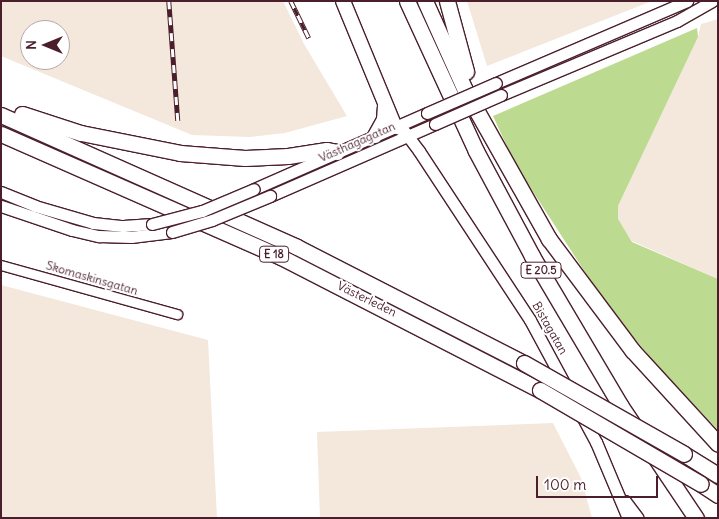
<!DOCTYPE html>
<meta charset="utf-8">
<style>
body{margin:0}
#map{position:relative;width:719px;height:519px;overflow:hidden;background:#fff;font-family:Delius,sans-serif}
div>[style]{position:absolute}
.built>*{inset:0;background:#f4e7dc}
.green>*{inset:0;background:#bdda91}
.roads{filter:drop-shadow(1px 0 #4a1f2b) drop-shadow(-1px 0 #4a1f2b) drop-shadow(0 1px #4a1f2b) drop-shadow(0 -1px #4a1f2b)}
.street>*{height:9px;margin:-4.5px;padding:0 4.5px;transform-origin:4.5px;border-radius:4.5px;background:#fff}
.secondary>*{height:11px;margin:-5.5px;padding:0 5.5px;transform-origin:5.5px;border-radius:5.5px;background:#fff}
.primary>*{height:14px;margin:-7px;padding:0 7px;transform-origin:7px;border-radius:7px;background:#fff}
.highway>*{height:15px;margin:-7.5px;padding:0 7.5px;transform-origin:7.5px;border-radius:7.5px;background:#fff}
.rail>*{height:4.5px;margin-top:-2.25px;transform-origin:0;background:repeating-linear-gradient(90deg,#fff 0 8px,#4a1f2b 0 16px);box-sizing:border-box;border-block:1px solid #4a1f2b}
.bridges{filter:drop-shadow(1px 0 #4a1f2b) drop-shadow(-1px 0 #4a1f2b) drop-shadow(0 1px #4a1f2b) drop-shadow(0 -1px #4a1f2b)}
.secondary-bridge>*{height:11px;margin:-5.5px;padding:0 5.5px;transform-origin:5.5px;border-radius:5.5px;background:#fff}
.highway-bridge>*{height:15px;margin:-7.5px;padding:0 7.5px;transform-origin:7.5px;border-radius:7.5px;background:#fff}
span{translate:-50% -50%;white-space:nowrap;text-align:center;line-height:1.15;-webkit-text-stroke:4px #fff;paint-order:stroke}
.shield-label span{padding:1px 4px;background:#fff;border:1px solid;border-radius:4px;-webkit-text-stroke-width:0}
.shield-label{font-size:11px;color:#4a1f2b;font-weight:700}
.street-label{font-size:12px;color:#4a1f2b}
.frame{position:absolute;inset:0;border:2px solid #4a1f2b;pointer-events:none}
.north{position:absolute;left:20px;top:20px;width:50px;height:50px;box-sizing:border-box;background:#fff;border:1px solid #b7a5aa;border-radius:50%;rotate:270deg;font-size:14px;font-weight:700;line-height:20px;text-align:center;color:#4a1f2b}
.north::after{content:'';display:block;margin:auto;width:18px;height:22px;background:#4a1f2b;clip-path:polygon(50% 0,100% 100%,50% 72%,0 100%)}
.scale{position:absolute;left:536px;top:476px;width:122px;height:22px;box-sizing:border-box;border:2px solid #4a1f2b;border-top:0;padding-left:6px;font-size:15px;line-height:18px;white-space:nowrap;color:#4a1f2b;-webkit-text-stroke:4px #fff;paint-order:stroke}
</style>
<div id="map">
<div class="built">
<div style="clip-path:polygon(evenodd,1px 1px,283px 1px,304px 44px,347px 116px,285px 133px,250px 137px,192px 135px,1px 56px,1px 1px,30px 30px,60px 30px,60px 60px,30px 60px,30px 30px)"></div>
<div style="clip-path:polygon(467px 1px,652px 1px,487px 66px)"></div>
<div style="clip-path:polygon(718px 19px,718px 279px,632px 241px,618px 220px,618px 206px,698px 37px,701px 24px)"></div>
<div style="clip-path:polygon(1px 285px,208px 340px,217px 518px,1px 518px)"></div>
<div style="clip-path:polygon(553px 423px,581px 478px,592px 518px,320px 518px,317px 432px)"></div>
</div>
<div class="green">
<div style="clip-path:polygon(697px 28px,698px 37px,618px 206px,618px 219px,632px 242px,718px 279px,718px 430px,659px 368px,605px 303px,515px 164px,493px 116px)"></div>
</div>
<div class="roads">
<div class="street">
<div style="left:1px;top:265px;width:183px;rotate:15.6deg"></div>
</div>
<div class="secondary">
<div style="left:496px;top:83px;width:208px;rotate:-23.2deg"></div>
<div style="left:501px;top:95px;width:191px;rotate:-22.8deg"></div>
<div style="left:677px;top:21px;width:40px;rotate:-29.7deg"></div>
<div style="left:395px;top:127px;width:10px;rotate:24deg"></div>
<div style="left:404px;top:131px;width:25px;rotate:53deg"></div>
<div style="left:419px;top:151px;width:202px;rotate:56.7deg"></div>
<div style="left:530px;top:320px;width:139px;rotate:61.6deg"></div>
<div style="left:596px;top:442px;width:82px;rotate:67.2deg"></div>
<div style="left:254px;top:189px;width:189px;rotate:-23.7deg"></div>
<div style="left:1px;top:192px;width:37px;rotate:22deg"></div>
<div style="left:35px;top:206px;width:60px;rotate:16.3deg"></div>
<div style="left:93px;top:223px;width:30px;rotate:6deg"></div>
<div style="left:123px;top:226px;width:29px;rotate:-4deg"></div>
<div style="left:270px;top:196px;width:180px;rotate:-23.6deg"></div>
<div style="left:1px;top:206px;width:75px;rotate:18.7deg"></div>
<div style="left:72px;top:230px;width:28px;rotate:13deg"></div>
<div style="left:99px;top:236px;width:32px;rotate:2deg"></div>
<div style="left:131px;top:237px;width:41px;rotate:-7deg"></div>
<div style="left:625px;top:501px;width:21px;rotate:53deg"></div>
</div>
<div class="primary">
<div style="left:343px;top:1px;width:136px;rotate:67.6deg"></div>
<div style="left:375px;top:136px;width:18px;rotate:-61deg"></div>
<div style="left:384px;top:120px;width:15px;rotate:-86deg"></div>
</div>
<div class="highway">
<div style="left:407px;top:1px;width:165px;rotate:65.3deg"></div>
<div style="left:476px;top:151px;width:119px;rotate:61.9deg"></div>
<div style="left:532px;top:256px;width:173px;rotate:59.4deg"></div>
<div style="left:620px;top:405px;width:136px;rotate:56.1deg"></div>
<div style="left:425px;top:1px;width:98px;rotate:65.8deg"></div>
<div style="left:465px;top:90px;width:171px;rotate:60.6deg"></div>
<div style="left:549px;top:239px;width:139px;rotate:53.2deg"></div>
<div style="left:632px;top:350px;width:127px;rotate:47.5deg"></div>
<div style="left:447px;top:1px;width:73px;rotate:74.8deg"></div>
<div style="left:22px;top:114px;width:62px;rotate:17.9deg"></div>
<div style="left:81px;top:133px;width:101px;rotate:11.4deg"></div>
<div style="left:180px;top:153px;width:65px;rotate:4.4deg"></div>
<div style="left:245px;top:158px;width:43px;rotate:-2.7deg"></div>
<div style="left:288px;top:156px;width:39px;rotate:-9deg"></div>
<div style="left:327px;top:150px;width:10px;rotate:11deg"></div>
<div style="left:1px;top:115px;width:324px;rotate:24deg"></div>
<div style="left:297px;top:247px;width:255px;rotate:27.1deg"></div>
<div style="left:1px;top:134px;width:306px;rotate:23.7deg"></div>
<div style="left:281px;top:257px;width:291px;rotate:27.2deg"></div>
<div style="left:684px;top:454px;width:40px;rotate:32deg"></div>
<div style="left:701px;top:484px;width:20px;rotate:33deg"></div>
</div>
</div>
<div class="rail">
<div style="left:169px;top:1px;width:120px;rotate:85.7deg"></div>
<div style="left:291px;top:1px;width:41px;rotate:64.1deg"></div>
</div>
<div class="bridges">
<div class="secondary-bridge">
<div style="left:427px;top:113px;width:75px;rotate:-23.5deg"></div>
<div style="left:435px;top:124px;width:72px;rotate:-23.7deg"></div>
<div style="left:152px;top:224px;width:52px;rotate:-14.6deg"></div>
<div style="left:202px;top:211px;width:56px;rotate:-22.9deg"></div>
<div style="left:172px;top:232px;width:42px;rotate:-16.7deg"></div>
<div style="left:212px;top:220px;width:63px;rotate:-22.5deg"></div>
</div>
<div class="highway-bridge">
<div style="left:524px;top:363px;width:184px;rotate:29.6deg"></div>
<div style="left:540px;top:390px;width:186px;rotate:30.3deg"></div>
</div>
</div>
<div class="shield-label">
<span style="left:274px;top:254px">E 18</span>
<span style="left:541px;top:270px">E 20.5</span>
</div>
<div class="street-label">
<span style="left:357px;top:142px;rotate:-24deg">Västhagagatan</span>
<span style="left:92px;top:278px;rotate:16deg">Skomaskinsgatan</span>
<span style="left:367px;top:299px;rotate:26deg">Västerleden</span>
<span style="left:550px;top:328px;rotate:60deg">Bistagatan</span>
</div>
<div class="frame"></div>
<div class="north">N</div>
<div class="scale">100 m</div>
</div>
